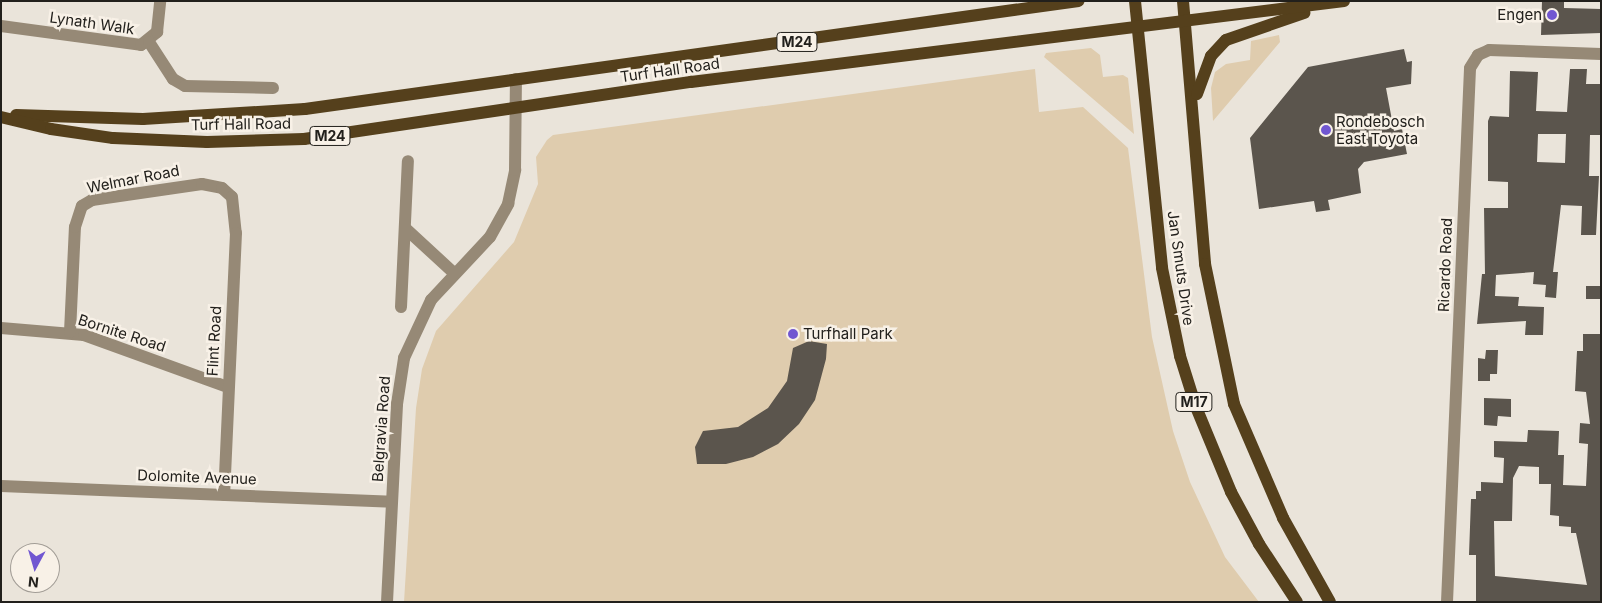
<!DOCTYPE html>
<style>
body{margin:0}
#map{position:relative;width:1602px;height:603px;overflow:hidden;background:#eae4da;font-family:Inter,sans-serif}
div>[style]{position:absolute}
.green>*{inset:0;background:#dfccae}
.building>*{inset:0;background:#5b554d;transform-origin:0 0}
.minor>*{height:12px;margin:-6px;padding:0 6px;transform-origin:6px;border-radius:6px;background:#968976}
.tertiary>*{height:12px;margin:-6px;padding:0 6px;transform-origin:6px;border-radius:6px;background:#968976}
.primary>*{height:12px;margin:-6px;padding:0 6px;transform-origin:6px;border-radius:6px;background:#55401c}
.dots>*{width:14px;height:14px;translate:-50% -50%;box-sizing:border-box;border:2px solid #f8f1e7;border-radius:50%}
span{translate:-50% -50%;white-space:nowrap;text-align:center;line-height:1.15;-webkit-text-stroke:5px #f8f1e7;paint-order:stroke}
.shield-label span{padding:1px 4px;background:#f8f1e7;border:1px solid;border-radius:4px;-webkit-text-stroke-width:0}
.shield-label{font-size:14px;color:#22201c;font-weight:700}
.poi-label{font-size:15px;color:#22201c}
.right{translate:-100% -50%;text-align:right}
.left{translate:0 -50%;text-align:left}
.street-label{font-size:15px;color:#22201c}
.frame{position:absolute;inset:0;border:2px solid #22201c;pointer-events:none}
.north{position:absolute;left:10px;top:543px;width:50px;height:50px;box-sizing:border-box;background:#f8f1e7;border:1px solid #a29d96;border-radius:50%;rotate:186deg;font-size:14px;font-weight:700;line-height:20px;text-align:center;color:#22201c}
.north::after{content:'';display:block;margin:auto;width:18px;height:22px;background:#7157d1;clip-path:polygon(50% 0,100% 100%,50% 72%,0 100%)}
</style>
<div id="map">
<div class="green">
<div style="clip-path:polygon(1279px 35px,1280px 42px,1213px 121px,1211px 88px,1215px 72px,1226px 64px,1250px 60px,1251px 41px)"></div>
<div style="clip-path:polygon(1091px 48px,1100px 55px,1103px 77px,1123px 75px,1128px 78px,1134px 134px,1044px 57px,1046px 53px)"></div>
<div style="clip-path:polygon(1035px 69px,1039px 112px,1083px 107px,1128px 148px,1152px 337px,1173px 431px,1190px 482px,1225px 557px,1259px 602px,404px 602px,416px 408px,422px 369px,436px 331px,514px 242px,538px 184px,536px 157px,547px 140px,553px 135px)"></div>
</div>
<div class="building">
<div style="clip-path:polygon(1542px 1px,1564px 1px,1564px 8px,1601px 9px,1601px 33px,1541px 35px)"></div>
<div style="clip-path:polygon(1404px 49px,1407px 62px,1412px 61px,1411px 84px,1386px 88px,1394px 131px,1402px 129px,1407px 154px,1364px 162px,1358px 169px,1361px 193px,1328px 200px,1330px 210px,1316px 212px,1314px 201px,1259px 209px,1250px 138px,1308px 67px)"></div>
<div style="clip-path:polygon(evenodd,1570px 69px,1587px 69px,1586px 84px,1601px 84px,1601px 135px,1590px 135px,1589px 176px,1599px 176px,1596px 235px,1581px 235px,1582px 206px,1561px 205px,1553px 272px,1558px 272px,1556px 298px,1545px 297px,1546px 285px,1533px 284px,1534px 272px,1496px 275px,1495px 296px,1519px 297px,1518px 306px,1544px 307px,1543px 335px,1525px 335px,1526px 321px,1477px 324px,1482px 274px,1485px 274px,1484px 208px,1508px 208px,1508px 182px,1488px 181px,1488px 121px,1490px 116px,1509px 117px,1510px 71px,1538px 72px,1536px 111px,1567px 112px,1570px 69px,1538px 134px,1566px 134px,1565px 163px,1537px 162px,1538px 134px)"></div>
<div style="left:1586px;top:286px;width:15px;height:13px"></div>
<div style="clip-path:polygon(evenodd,1583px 334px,1601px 334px,1601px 602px,1476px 602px,1476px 555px,1469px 555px,1471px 499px,1476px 499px,1476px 491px,1481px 491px,1481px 482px,1503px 483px,1504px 458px,1494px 457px,1494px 441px,1527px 442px,1528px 430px,1559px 431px,1558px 455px,1564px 455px,1563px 485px,1586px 486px,1588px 444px,1579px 443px,1580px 423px,1590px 424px,1586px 392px,1575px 391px,1577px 351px,1583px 351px,1583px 334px,1519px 466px,1539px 467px,1539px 484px,1551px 484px,1550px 515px,1559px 516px,1559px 526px,1571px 527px,1571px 533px,1576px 533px,1587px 585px,1495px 576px,1494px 521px,1512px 521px,1513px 478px,1519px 466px)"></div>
<div style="clip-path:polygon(809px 341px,827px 344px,826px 359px,815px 400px,799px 424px,778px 444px,753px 457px,726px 464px,697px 464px,695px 447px,703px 431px,738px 427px,768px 408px,787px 381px,793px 348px)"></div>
<div style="clip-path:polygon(1486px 350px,1498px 350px,1497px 374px,1490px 374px,1490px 381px,1478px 381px,1478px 358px,1485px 359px)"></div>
<div style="clip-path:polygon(1484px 398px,1511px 399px,1511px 417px,1498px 416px,1497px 426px,1484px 425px)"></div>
</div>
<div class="minor">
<div style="left:1px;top:26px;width:141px;rotate:7.7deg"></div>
<div style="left:141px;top:45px;width:21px;rotate:-39deg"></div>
<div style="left:157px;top:32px;width:31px;rotate:-84deg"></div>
<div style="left:149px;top:42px;width:44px;rotate:57deg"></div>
<div style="left:173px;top:79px;width:14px;rotate:30deg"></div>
<div style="left:185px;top:86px;width:88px;rotate:1.3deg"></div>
<div style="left:405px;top:228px;width:67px;rotate:42.6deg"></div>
<div style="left:401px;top:307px;width:146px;rotate:-87.3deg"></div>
<div style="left:1px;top:328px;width:83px;rotate:4.8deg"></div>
<div style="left:84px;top:335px;width:153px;rotate:19.9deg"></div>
<div style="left:70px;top:332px;width:105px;rotate:-87.3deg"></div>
<div style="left:75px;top:227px;width:22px;rotate:-72deg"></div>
<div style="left:82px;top:206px;width:12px;rotate:-31deg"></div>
<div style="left:92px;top:200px;width:111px;rotate:-8.3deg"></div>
<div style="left:202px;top:184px;width:20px;rotate:11deg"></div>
<div style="left:222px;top:188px;width:13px;rotate:42deg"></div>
<div style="left:232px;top:197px;width:36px;rotate:84deg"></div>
<div style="left:236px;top:233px;width:262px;rotate:92.6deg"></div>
<div style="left:1px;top:486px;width:391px;rotate:2.3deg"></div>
<div style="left:1447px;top:602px;width:534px;rotate:-87.53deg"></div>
<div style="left:1470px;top:68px;width:15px;rotate:-58deg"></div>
<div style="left:1478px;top:55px;width:12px;rotate:-24deg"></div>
<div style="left:1489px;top:50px;width:112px;rotate:2deg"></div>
</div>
<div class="tertiary">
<div style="left:387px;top:602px;width:198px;rotate:-87.1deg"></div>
<div style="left:397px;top:404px;width:47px;rotate:-81.3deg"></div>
<div style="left:404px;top:358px;width:64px;rotate:-65deg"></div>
<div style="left:431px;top:300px;width:86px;rotate:-46.9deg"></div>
<div style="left:490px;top:237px;width:38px;rotate:-61deg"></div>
<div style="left:508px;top:204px;width:35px;rotate:-78deg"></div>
<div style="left:515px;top:170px;width:91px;rotate:-89.4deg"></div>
</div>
<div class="primary">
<div style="left:1135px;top:1px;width:268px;rotate:84.2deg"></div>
<div style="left:1162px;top:268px;width:90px;rotate:78.4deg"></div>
<div style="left:1180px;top:356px;width:53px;rotate:72.6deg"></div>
<div style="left:1196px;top:407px;width:92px;rotate:67.6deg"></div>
<div style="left:1231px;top:492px;width:59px;rotate:61.7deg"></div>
<div style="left:1259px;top:544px;width:69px;rotate:56.8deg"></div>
<div style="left:1183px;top:1px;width:264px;rotate:85.2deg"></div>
<div style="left:1205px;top:264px;width:143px;rotate:78.3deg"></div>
<div style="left:1234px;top:404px;width:124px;rotate:66.7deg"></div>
<div style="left:1283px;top:518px;width:96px;rotate:60.8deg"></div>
<div style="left:1197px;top:94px;width:40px;rotate:-69.8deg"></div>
<div style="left:1211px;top:56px;width:22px;rotate:-47deg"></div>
<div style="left:1226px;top:40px;width:83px;rotate:-19.1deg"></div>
<div style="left:16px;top:115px;width:127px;rotate:1.8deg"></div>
<div style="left:143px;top:119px;width:162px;rotate:-3.5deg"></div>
<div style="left:305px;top:109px;width:781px;rotate:-7.95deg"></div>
<div style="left:1px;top:117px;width:51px;rotate:13.5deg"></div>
<div style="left:51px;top:129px;width:63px;rotate:8.3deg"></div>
<div style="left:113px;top:138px;width:94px;rotate:2.4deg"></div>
<div style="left:207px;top:142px;width:97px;rotate:-1.8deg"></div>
<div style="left:304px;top:139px;width:391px;rotate:-8.4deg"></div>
<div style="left:691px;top:82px;width:658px;rotate:-7.07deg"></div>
</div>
<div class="dots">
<div style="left:1552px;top:15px;background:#7157d1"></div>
<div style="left:1326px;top:130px;background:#7157d1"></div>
<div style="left:793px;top:334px;background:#7157d1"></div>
</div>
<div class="shield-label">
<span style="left:797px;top:42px">M24</span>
<span style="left:330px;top:136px">M24</span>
<span style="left:1194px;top:402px">M17</span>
</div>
<div class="poi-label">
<span class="right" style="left:1542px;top:15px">Engen</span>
<span class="left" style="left:1336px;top:130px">Rondebosch<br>East Toyota</span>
<span class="left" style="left:803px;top:334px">Turfhall Park</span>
</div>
<div class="street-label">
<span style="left:92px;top:23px;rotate:8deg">Lynath Walk</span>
<span style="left:670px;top:70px;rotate:-8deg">Turf Hall Road</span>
<span style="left:241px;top:124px;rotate:-1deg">Turf Hall Road</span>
<span style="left:133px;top:179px;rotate:-11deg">Welmar Road</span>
<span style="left:1445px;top:265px;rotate:-88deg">Ricardo Road</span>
<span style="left:1181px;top:268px;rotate:82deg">Jan Smuts Drive</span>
<span style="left:122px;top:333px;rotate:18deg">Bornite Road</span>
<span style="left:214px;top:341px;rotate:-87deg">Flint Road</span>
<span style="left:381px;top:429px;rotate:-86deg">Belgravia Road</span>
<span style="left:197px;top:477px;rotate:2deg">Dolomite Avenue</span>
</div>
<div class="frame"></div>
<div class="north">N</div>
</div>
